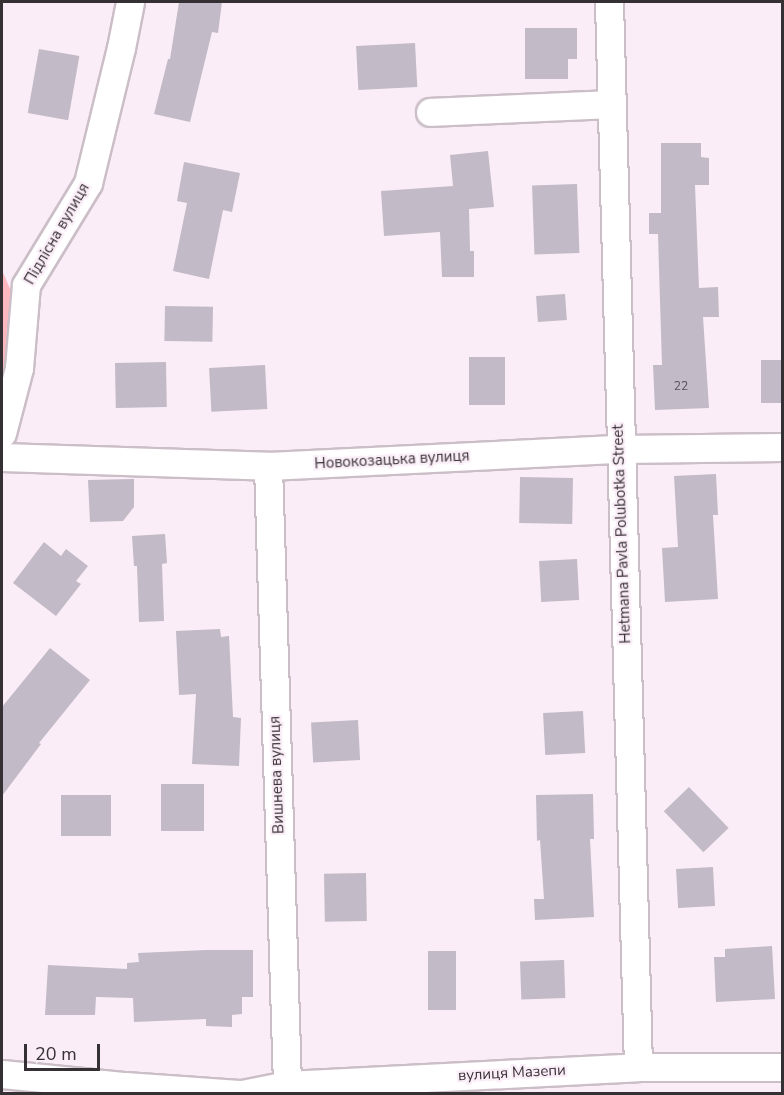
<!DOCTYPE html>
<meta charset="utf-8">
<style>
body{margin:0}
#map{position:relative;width:784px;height:1095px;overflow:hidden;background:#faedf7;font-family:"Nunito Sans",sans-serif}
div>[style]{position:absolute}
.green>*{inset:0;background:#fdb8bf}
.building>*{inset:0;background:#c2bac6;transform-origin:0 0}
.roads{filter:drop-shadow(2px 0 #cbbec7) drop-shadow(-2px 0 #cbbec7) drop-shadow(0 2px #cbbec7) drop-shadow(0 -2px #cbbec7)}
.street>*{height:27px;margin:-13.5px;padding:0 13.5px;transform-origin:13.5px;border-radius:13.5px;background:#fff}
span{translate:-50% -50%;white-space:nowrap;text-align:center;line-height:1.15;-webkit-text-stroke:4.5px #faedf7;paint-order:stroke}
.number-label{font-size:12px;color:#585258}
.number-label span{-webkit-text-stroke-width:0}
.street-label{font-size:15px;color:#353034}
.frame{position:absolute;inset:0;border:3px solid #353034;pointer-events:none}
.scale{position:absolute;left:24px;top:1044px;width:76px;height:27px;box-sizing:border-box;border:3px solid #353034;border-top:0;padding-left:8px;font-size:18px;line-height:21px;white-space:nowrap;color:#353034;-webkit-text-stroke:4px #faedf7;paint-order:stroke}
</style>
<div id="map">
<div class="green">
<div style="clip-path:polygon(2px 270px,13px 296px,2px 419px)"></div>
</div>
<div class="building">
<div style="clip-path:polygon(179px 2px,222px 2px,218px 33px,212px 32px,190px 122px,154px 114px,168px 59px,170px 59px)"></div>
<div style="clip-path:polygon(525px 28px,577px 28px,577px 59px,568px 59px,568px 79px,525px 79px)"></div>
<div style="left:415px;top:43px;width:44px;height:59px;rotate:87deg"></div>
<div style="left:39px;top:49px;width:41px;height:65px;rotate:10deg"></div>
<div style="clip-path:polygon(661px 143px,701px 143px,701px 157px,709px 158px,709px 185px,695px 185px,699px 288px,718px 287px,719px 317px,703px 317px,709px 408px,655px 410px,653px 365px,662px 365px,659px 269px,658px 234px,649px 234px,649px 213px,661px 213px)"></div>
<div style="clip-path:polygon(488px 151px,494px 207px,469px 209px,470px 251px,474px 251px,474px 277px,442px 277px,440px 232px,384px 236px,381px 191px,453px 186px,450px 155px)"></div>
<div style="clip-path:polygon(184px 162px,240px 173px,232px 212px,223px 210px,209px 279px,173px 271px,187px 203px,177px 201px)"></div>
<div style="left:577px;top:184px;width:69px;height:45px;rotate:88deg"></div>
<div style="left:565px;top:294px;width:26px;height:29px;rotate:86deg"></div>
<div style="left:165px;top:306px;width:48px;height:35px;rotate:1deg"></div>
<div style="left:469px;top:357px;width:36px;height:48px"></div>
<div style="left:783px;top:360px;width:43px;height:22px;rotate:90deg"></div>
<div style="left:166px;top:362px;width:45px;height:51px;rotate:89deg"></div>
<div style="left:265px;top:365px;width:44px;height:56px;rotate:87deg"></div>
<div style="clip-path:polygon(716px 474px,718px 515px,713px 515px,718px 599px,665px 602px,662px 548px,678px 547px,674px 476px)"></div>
<div style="left:520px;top:477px;width:53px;height:46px;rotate:1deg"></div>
<div style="clip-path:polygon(134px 479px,134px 507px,123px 521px,90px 522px,88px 480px)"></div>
<div style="clip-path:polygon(165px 534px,167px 563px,162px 564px,164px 621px,139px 622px,137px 566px,134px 566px,132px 536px)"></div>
<div style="clip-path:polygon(44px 542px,61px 556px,66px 549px,88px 566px,76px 581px,81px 584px,56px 616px,13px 583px)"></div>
<div style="left:577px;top:559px;width:41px;height:38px;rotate:87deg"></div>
<div style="clip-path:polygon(220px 629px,221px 637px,229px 636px,233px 717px,241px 718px,239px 766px,192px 764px,196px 694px,179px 695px,176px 631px)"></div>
<div style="clip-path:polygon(50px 648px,90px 680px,39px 743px,41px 744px,2px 796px,2px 707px)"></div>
<div style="left:583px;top:711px;width:42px;height:40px;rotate:87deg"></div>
<div style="left:358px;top:720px;width:40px;height:47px;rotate:87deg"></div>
<div style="left:204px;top:784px;width:47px;height:43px;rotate:90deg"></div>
<div style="left:689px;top:787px;width:57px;height:35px;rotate:46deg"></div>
<div style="clip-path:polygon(593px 794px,594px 839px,590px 839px,594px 917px,535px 920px,534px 899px,544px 899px,540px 840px,537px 841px,536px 795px)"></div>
<div style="left:61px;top:795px;width:50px;height:41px"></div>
<div style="left:713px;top:867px;width:39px;height:37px;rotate:87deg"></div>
<div style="left:366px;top:873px;width:48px;height:42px;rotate:89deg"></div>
<div style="clip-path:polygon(772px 946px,775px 999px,716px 1002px,714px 957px,725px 957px,725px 949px)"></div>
<div style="clip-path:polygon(206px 950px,253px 950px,253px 997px,242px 997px,242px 1014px,232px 1015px,232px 1027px,206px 1026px,206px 1019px,134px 1022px,133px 998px,96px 997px,95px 1015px,45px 1015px,48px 965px,127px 969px,127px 963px,139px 962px,138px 953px)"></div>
<div style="left:428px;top:951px;width:28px;height:59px"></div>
<div style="left:564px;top:960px;width:38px;height:44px;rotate:88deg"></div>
</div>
<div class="roads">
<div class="street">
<div style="left:609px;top:2px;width:1065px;rotate:88.44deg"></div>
<div style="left:430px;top:112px;width:180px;rotate:-2.5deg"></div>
<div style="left:2px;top:433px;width:67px;rotate:-75.3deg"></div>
<div style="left:19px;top:368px;width:83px;rotate:-85.2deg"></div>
<div style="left:26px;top:285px;width:119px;rotate:-58.7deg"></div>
<div style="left:88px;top:183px;width:139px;rotate:-76.3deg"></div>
<div style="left:121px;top:48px;width:47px;rotate:-78.9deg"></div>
<div style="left:2px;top:457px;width:266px;rotate:1.9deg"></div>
<div style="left:268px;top:466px;width:352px;rotate:-2.8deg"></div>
<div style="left:620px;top:449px;width:162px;rotate:-0.7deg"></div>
<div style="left:268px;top:466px;width:619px;rotate:88.24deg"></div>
<div style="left:2px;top:1074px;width:124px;rotate:5.6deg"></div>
<div style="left:125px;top:1086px;width:114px;rotate:4deg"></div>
<div style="left:242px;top:1094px;width:46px;rotate:-11.3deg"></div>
<div style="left:287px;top:1085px;width:351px;rotate:-2.9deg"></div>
<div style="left:638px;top:1067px;width:144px"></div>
</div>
</div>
<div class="number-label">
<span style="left:681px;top:387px">22</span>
</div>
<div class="street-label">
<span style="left:57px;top:234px;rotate:-60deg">Підлісна вулиця</span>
<span style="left:392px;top:460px;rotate:-3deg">Новокозацька вулиця</span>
<span style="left:622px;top:534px;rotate:-92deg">Hetmana Pavla Polubotka Street</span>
<span style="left:277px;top:775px;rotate:-92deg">Вишнева вулиця</span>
<span style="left:512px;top:1073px;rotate:-3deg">вулиця Мазепи</span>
</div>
<div class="frame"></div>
<div class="scale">20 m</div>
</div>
